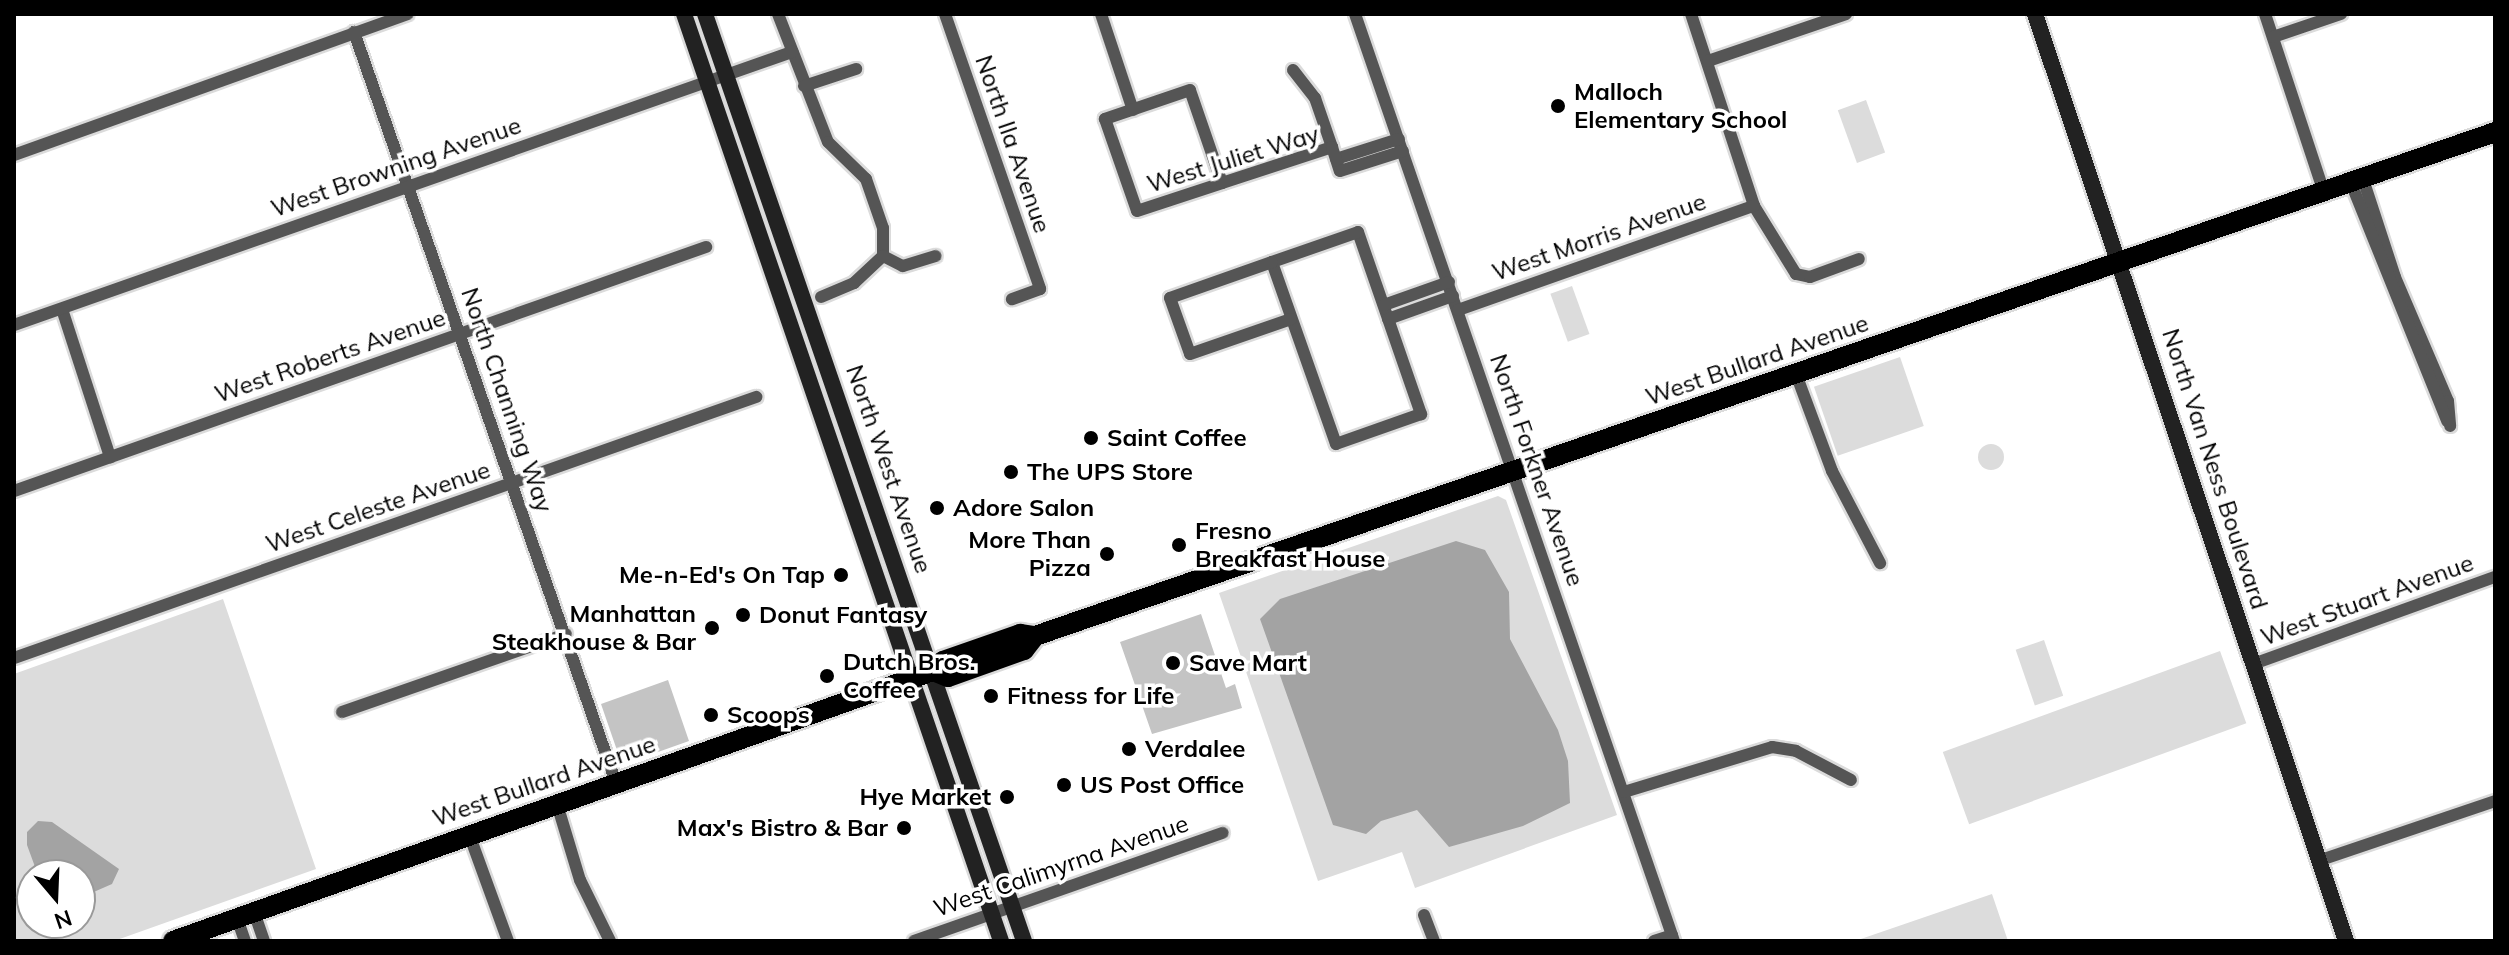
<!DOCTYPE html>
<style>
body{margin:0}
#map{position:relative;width:2509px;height:955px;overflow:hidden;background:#fff;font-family:Mulish,sans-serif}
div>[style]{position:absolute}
.green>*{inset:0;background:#dcdcdc;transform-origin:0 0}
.round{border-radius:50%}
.water>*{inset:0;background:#a3a3a3}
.building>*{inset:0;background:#c4c4c4}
.roads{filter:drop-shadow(2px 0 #dbdbdb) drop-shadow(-2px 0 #dbdbdb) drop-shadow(0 2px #dbdbdb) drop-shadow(0 -2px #dbdbdb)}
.street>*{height:12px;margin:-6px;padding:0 6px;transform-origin:6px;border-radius:6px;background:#555}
.secondary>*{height:16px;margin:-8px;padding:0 8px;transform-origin:8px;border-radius:8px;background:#222}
.primary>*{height:20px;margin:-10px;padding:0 10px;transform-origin:10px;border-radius:10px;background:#000}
.dots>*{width:22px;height:22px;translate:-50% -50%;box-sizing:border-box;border:4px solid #fff;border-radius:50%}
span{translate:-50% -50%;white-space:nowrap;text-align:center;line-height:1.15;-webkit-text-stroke:7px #fff;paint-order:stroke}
.poi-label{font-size:24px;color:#000;font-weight:700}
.left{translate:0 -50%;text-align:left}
.right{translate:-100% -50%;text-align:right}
.street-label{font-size:24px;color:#000}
.frame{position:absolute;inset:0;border:16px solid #000;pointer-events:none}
.north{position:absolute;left:16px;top:859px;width:80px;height:80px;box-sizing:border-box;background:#fff;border:2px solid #999;border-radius:50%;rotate:161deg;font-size:22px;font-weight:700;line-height:32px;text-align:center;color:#000}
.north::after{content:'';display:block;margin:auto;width:28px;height:36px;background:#000;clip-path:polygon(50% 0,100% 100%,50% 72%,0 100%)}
</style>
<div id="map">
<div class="green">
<div style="left:1866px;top:100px;width:56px;height:30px;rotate:70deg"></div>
<div style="left:1572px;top:286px;width:51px;height:23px;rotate:70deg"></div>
<div style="left:1900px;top:357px;width:73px;height:91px;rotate:71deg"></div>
<div class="round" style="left:1978px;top:444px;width:26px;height:26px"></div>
<div style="clip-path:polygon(1498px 496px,1506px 500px,1617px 815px,1415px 888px,1402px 852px,1318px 881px,1219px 593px)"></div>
<div style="clip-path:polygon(evenodd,223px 599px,316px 869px,114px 941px,14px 941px,14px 674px,223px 599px,32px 875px,80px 875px,80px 923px,32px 923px,32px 875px)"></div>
<div style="left:2044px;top:640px;width:59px;height:30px;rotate:71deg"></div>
<div style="left:2220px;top:651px;width:77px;height:295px;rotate:70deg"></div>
<div style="clip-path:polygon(1992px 894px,2008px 941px,1855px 941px)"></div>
</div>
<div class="water">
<div style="clip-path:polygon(1456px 541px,1485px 550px,1509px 592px,1510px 639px,1558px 730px,1568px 761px,1570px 803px,1523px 826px,1449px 847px,1417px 810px,1381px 821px,1366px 834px,1333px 825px,1260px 619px,1280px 599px)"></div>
<div style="clip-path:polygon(38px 821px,52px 822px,119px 869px,112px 884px,80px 898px,80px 875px,38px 875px,27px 845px,27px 832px)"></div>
</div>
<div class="building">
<div style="clip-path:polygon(1201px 614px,1226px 688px,1235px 684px,1242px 708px,1152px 734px,1120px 642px)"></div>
<div style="clip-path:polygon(668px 680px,689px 741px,627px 763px,620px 759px,601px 704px)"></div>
</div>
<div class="roads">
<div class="street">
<div style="left:778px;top:14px;width:137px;rotate:68.7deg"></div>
<div style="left:828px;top:142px;width:53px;rotate:44.2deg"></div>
<div style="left:866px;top:179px;width:52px;rotate:70.9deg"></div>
<div style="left:883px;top:228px;width:28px;rotate:90deg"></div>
<div style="left:945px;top:14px;width:291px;rotate:70.9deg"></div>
<div style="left:1040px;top:289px;width:30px;rotate:160deg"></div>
<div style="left:1101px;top:14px;width:101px;rotate:71.6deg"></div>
<div style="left:1355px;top:14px;width:980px;rotate:71.01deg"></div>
<div style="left:1691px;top:14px;width:202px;rotate:71.8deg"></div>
<div style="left:2265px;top:14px;width:188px;rotate:71.7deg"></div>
<div style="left:354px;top:32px;width:795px;rotate:70.77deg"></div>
<div style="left:2273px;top:37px;width:72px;rotate:-18.7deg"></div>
<div style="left:1708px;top:61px;width:146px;rotate:-18.8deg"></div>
<div style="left:1293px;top:70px;width:36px;rotate:52deg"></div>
<div style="left:1315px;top:98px;width:52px;rotate:70.9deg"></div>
<div style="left:804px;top:86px;width:55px;rotate:-18.1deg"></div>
<div style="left:14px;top:155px;width:418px;rotate:-19.7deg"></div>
<div style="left:1336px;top:159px;width:66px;rotate:-17.6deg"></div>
<div style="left:2363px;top:179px;width:103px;rotate:71.9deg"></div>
<div style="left:2395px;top:277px;width:135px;rotate:66.9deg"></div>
<div style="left:2448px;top:401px;width:25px;rotate:85deg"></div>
<div style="left:1222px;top:183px;width:98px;rotate:-109deg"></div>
<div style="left:1190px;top:90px;width:90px;rotate:161.2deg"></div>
<div style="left:1105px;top:119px;width:97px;rotate:70.8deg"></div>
<div style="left:1137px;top:211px;width:89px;rotate:-18.2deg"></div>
<div style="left:1222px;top:183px;width:116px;rotate:-18.1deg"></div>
<div style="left:1332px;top:147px;width:25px;rotate:72deg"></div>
<div style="left:1340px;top:171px;width:66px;rotate:-17.6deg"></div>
<div style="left:2351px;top:183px;width:257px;rotate:68deg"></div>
<div style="left:1754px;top:206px;width:80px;rotate:58.3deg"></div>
<div style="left:1796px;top:274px;width:14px;rotate:12deg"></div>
<div style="left:1810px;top:277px;width:52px;rotate:-20.2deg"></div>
<div style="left:1358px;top:232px;width:193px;rotate:70.9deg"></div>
<div style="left:1421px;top:414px;width:90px;rotate:160.6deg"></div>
<div style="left:1336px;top:444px;width:193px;rotate:-109.4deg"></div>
<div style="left:1272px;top:262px;width:91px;rotate:-19.2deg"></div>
<div style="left:1272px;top:262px;width:108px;rotate:160.6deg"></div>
<div style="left:1170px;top:298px;width:59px;rotate:70.3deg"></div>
<div style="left:1190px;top:354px;width:107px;rotate:-19.1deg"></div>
<div style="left:821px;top:297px;width:36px;rotate:-23deg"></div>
<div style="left:854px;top:283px;width:40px;rotate:-43deg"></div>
<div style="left:883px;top:256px;width:22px;rotate:27deg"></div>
<div style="left:903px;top:266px;width:34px;rotate:-17deg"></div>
<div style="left:1384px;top:305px;width:69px;rotate:-19.5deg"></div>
<div style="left:62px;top:309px;width:156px;rotate:72deg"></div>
<div style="left:1458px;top:310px;width:314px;rotate:-19.4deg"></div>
<div style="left:1388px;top:319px;width:69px;rotate:-19.5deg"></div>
<div style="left:14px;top:325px;width:825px;rotate:-19.34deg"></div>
<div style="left:1796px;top:374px;width:103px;rotate:69.6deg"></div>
<div style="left:1832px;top:471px;width:104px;rotate:62.4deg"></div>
<div style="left:14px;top:491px;width:734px;rotate:-19.42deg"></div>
<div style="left:14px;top:658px;width:787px;rotate:-19.38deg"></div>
<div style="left:2253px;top:664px;width:257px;rotate:-19.8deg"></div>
<div style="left:342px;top:712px;width:237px;rotate:-19.2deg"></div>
<div style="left:1624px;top:792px;width:155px;rotate:-16.9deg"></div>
<div style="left:1772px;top:747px;width:24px;rotate:9deg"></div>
<div style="left:1796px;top:751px;width:62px;rotate:27.8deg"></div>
<div style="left:557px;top:804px;width:79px;rotate:73.2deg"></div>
<div style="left:580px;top:880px;width:68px;rotate:63.8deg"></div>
<div style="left:469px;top:834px;width:114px;rotate:70deg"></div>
<div style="left:2318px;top:861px;width:187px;rotate:-18.7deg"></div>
<div style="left:254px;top:912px;width:31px;rotate:71deg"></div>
<div style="left:1424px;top:915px;width:28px;rotate:69deg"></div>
<div style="left:237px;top:918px;width:24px;rotate:71deg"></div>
<div style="left:914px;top:941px;width:327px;rotate:-19.3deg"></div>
<div style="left:1654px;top:941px;width:19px;rotate:-18deg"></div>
</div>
<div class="secondary">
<div style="left:684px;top:14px;width:980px;rotate:71.12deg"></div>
<div style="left:705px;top:14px;width:980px;rotate:71.01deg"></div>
<div style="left:2035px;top:14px;width:978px;rotate:71.45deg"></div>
</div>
<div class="primary">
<div style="left:933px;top:671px;width:16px;rotate:22deg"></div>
<div style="left:948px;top:677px;width:81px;rotate:-19.6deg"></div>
<div style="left:1024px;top:650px;width:18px;rotate:-52deg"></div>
<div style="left:173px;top:941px;width:807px;rotate:-19.56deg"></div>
<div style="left:933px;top:671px;width:14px;rotate:-45deg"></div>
<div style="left:943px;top:661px;width:82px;rotate:-19.3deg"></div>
<div style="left:1020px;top:634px;width:15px;rotate:8deg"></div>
<div style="left:1035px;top:636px;width:1545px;rotate:-19.04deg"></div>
</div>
</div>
<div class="dots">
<div style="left:1558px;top:106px;background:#000"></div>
<div style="left:1091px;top:438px;background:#000"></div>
<div style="left:1011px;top:472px;background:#000"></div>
<div style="left:937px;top:508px;background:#000"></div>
<div style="left:1179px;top:545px;background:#000"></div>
<div style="left:1107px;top:554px;background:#000"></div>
<div style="left:841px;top:575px;background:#000"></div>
<div style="left:743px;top:615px;background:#000"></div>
<div style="left:712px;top:628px;background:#000"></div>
<div style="left:1173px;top:663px;background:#000"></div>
<div style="left:827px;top:676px;background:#000"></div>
<div style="left:991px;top:696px;background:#000"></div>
<div style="left:711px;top:715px;background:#000"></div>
<div style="left:1129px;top:749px;background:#000"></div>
<div style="left:1064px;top:785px;background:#000"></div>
<div style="left:1007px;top:797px;background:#000"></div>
<div style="left:904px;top:828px;background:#000"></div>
</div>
<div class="poi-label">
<span class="left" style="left:1574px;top:106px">Malloch<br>Elementary School</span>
<span class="left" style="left:1107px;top:438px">Saint Coffee</span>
<span class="left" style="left:1027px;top:472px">The UPS Store</span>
<span class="left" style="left:953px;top:508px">Adore Salon</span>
<span class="left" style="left:1195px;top:545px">Fresno<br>Breakfast House</span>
<span class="right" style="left:1091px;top:554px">More Than<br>Pizza</span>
<span class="right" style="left:825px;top:575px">Me-n-Ed's On Tap</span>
<span class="right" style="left:696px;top:628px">Manhattan<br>Steakhouse &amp; Bar</span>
<span class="left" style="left:759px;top:615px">Donut Fantasy</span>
<span class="left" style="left:843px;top:676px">Dutch Bros.<br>Coffee</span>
<span class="left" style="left:1189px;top:663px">Save Mart</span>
<span class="left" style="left:1007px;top:696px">Fitness for Life</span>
<span class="left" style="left:727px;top:715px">Scoops</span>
<span class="left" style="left:1145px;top:749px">Verdalee</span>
<span class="left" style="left:1080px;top:785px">US Post Office</span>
<span class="right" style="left:991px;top:797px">Hye Market</span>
<span class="right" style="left:888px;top:828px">Max's Bistro &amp; Bar</span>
</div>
<div class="street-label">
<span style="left:1013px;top:144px;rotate:71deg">North Ila Avenue</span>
<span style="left:1233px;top:159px;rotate:-17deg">West Juliet Way</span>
<span style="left:396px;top:167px;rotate:-19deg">West Browning Avenue</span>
<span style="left:1599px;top:237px;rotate:-19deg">West Morris Avenue</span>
<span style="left:330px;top:356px;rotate:-19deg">West Roberts Avenue</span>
<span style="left:1757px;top:360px;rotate:-19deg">West Bullard Avenue</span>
<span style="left:507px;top:400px;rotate:71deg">North Channing Way</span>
<span style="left:889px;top:469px;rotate:71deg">North West Avenue</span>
<span style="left:2215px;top:469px;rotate:72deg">North Van Ness Boulevard</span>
<span style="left:1537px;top:470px;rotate:71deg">North Forkner Avenue</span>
<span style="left:378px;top:507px;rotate:-19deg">West Celeste Avenue</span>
<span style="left:2367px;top:600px;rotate:-20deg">West Stuart Avenue</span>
<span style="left:544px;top:781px;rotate:-19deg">West Bullard Avenue</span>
<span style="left:1061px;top:866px;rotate:-19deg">West Calimyrna Avenue</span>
</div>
<div class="frame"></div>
<div class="north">N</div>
</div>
